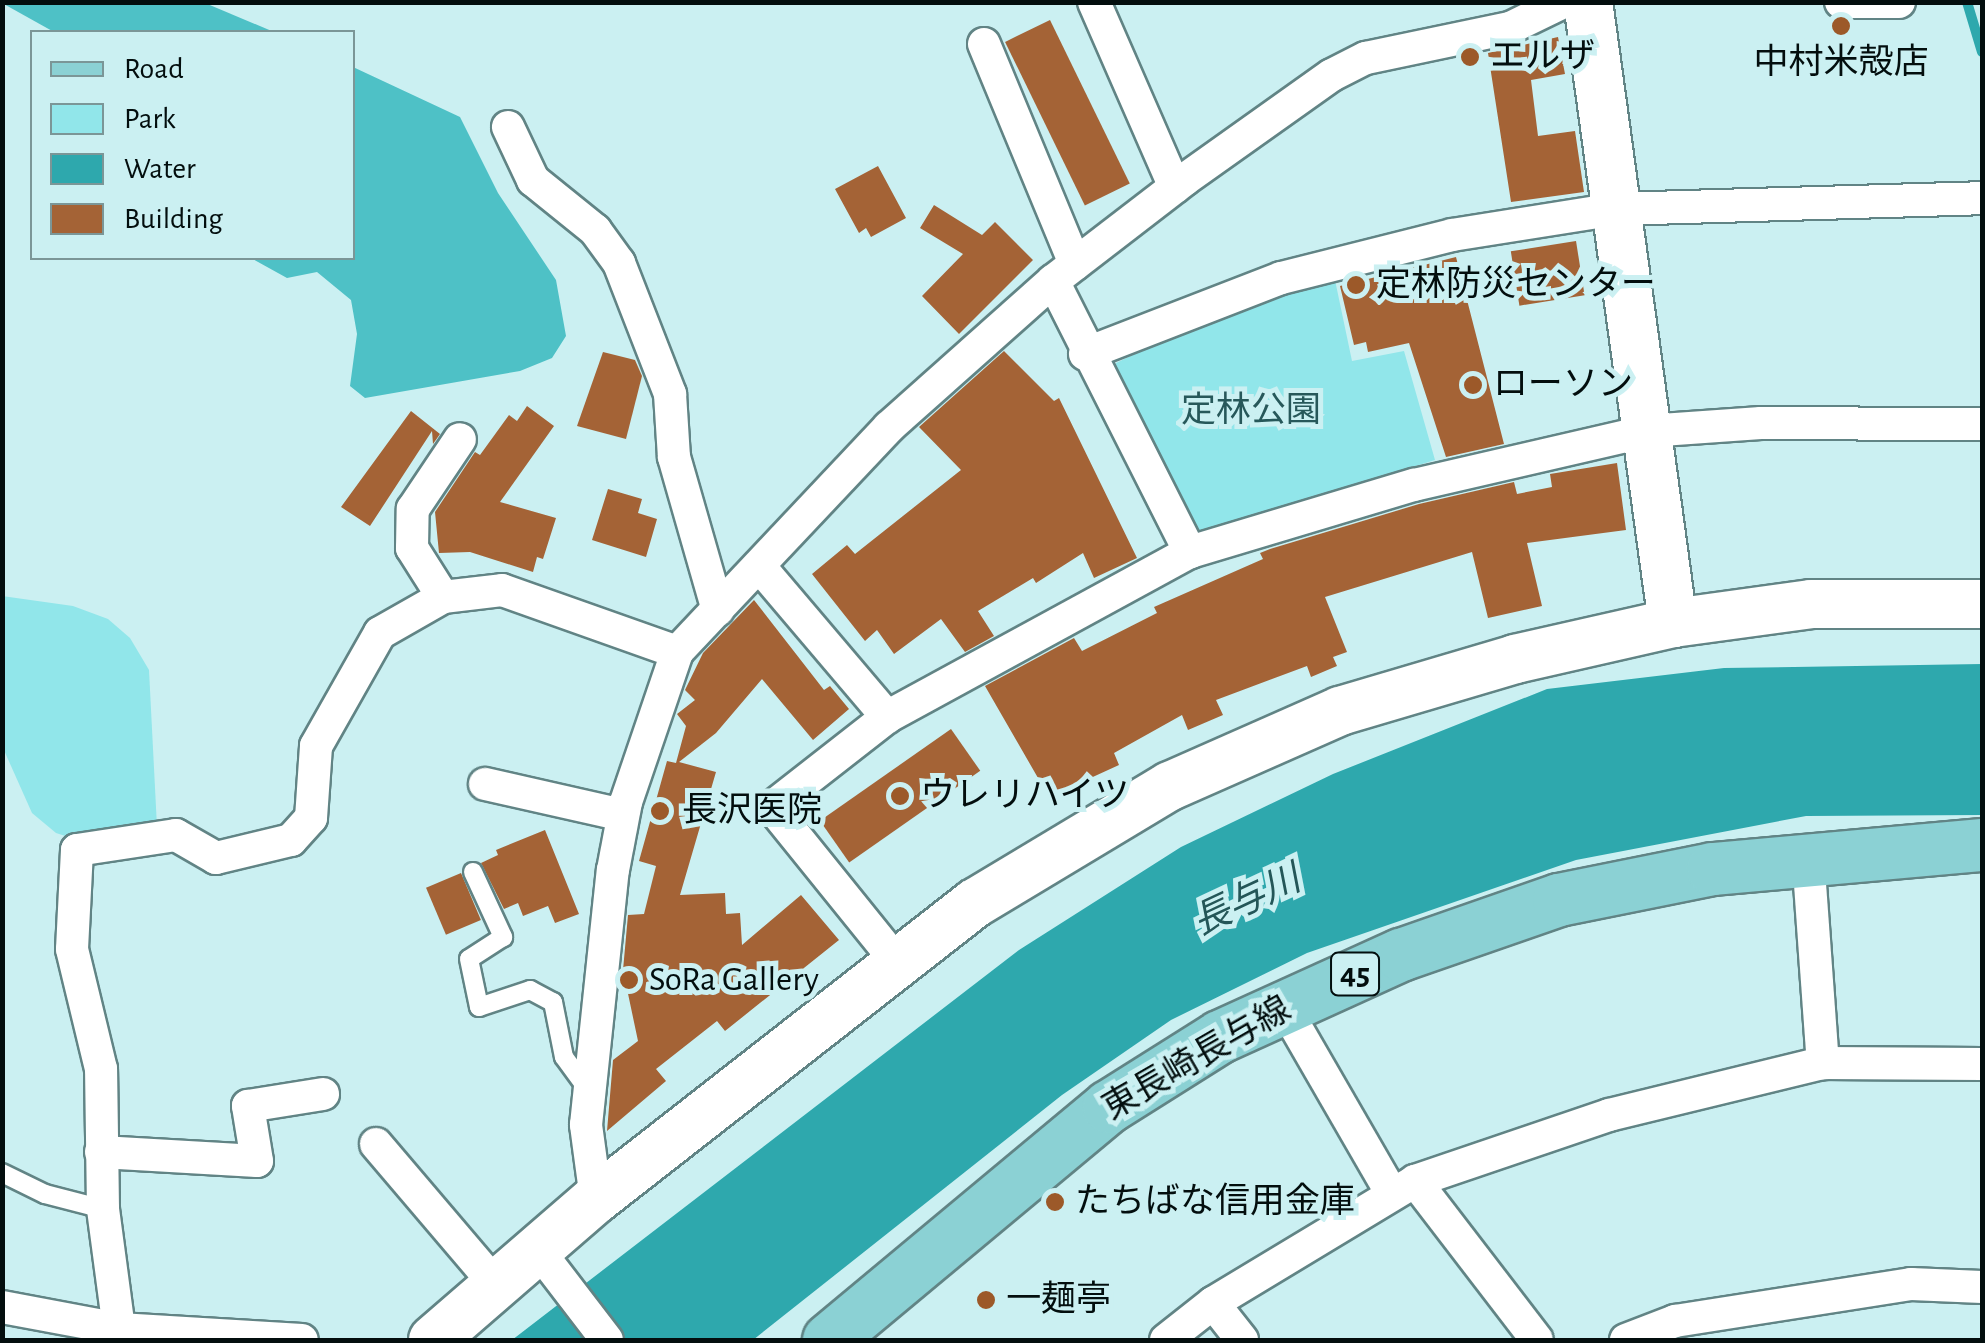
<!DOCTYPE html>
<meta charset="utf-8">
<style>
body{margin:0}
#map{position:relative;width:1985px;height:1343px;overflow:hidden;background:#cbf0f2;font-family:"Alegreya Sans","Noto Sans JP",sans-serif}
div>[style]{position:absolute}
.green>*{inset:0;background:#91e6ea}
.forest>*{inset:0;background:#4ec1c6}
.water>*{inset:0;background:#2ea8ad}
.stream>*{height:10px;margin:-5px;padding:0 5px;transform-origin:5px;border-radius:5px;background:#2ea8ad}
.building>*{inset:0;background:#a46336;transform-origin:0 0}
.roads{filter:drop-shadow(2px 0 #618485) drop-shadow(-2px 0 #618485) drop-shadow(0 2px #618485) drop-shadow(0 -2px #618485)}
.lane>*{height:18px;margin:-9px;padding:0 9px;transform-origin:9px;border-radius:9px;background:#fff}
.street>*{height:32px;margin:-16px;padding:0 16px;transform-origin:16px;border-radius:16px;background:#fff}
.secondary>*{height:48px;margin:-24px;padding:0 24px;transform-origin:24px;border-radius:24px;background:#fff}
.primary>*{height:52px;margin:-26px;padding:0 26px;transform-origin:26px;border-radius:26px;background:#8bd1d4}
.dots>*{width:28px;height:28px;translate:-50% -50%;box-sizing:border-box;border:5px solid #cbf0f2;border-radius:50%}
span{translate:-50% -50%;white-space:nowrap;text-align:center;line-height:1.15;-webkit-text-stroke:10px #cbf0f2;paint-order:stroke}
.shield-label span{padding:2px 8px;background:#cbf0f2;border:2px solid;border-radius:8px;-webkit-text-stroke-width:0}
.shield-label{font-size:32px;color:#030e0e;font-weight:700}
.poi-label{font-size:35px;color:#030e0e}
.left{translate:0 -50%;text-align:left}
.park-label{font-size:35px;color:#27585a}
.street-label{font-size:35px;color:#030e0e}
.water-label{font-size:38px;color:#245658;font-style:italic}
.frame{position:absolute;inset:0;border:5px solid #030e0e;pointer-events:none}
.legend{position:absolute;left:30px;top:30px;width:325px;height:230px;box-sizing:border-box;background:#cbf0f2;border:2px solid #7b9697;margin:0;padding:12px 18px;list-style:none;font-size:30px;color:#030e0e}
.legend li{display:flex;align-items:center;gap:20px;height:50px}
.legend b{width:50px;border:2px solid #7b9697}
</style>
<div id="map">
<div class="green">
<div style="clip-path:polygon(1335px 280px,1352px 361px,1404px 351px,1435px 460px,1198px 534px,1114px 375px,1116px 363px,1204px 321px)"></div>
<div style="clip-path:polygon(2px 596px,73px 606px,108px 619px,130px 638px,149px 670px,157px 827px,78px 840px,56px 833px,32px 813px,3px 748px)"></div>
</div>
<div class="forest">
<div style="clip-path:polygon(2px 3px,205px 3px,274px 32px,54px 32px)"></div>
<div style="clip-path:polygon(353px 67px,460px 117px,498px 193px,556px 280px,566px 336px,552px 358px,520px 371px,365px 398px,350px 386px,357px 334px,351px 300px,317px 272px,287px 278px,251px 258px,352px 258px)"></div>
</div>
<div class="water">
<div style="clip-path:polygon(1982px 664px,1982px 815px,1806px 816px,1576px 860px,1307px 953px,1171px 1020px,1062px 1095px,753px 1340px,512px 1340px,1019px 950px,1181px 847px,1333px 774px,1547px 689px,1724px 668px)"></div>
</div>
<div class="stream">
<div style="left:1967px;top:2px;width:52px;rotate:73.3deg"></div>
</div>
<div class="building">
<div style="left:1050px;top:20px;width:182px;height:50px;rotate:64deg"></div>
<div style="clip-path:polygon(1558px 37px,1565px 74px,1531px 80px,1538px 136px,1575px 131px,1584px 192px,1511px 202px,1488px 53px)"></div>
<div style="clip-path:polygon(878px 166px,906px 218px,871px 237px,866px 228px,859px 233px,835px 189px)"></div>
<div style="clip-path:polygon(934px 205px,982px 235px,995px 222px,1033px 260px,959px 334px,922px 296px,963px 254px,920px 228px)"></div>
<div style="left:1576px;top:241px;width:55px;height:66px;rotate:81deg"></div>
<div style="clip-path:polygon(1456px 257px,1504px 444px,1446px 457px,1409px 343px,1368px 352px,1366px 342px,1354px 345px,1340px 286px)"></div>
<div style="clip-path:polygon(1004px 351px,1054px 401px,1059px 398px,1137px 558px,1094px 578px,1083px 553px,1036px 583px,1033px 578px,978px 611px,994px 636px,965px 652px,941px 619px,894px 654px,877px 630px,865px 641px,812px 574px,847px 545px,855px 554px,961px 470px,919px 427px)"></div>
<div style="clip-path:polygon(603px 352px,635px 360px,642px 376px,626px 439px,577px 426px)"></div>
<div style="clip-path:polygon(527px 406px,554px 426px,500px 502px,556px 518px,543px 559px,537px 557px,533px 572px,470px 552px,439px 553px,435px 512px,475px 452px,480px 455px,509px 415px,517px 421px)"></div>
<div style="clip-path:polygon(411px 411px,440px 434px,433px 444px,432px 431px,370px 526px,341px 507px)"></div>
<div style="clip-path:polygon(1617px 463px,1626px 530px,1527px 543px,1542px 606px,1488px 618px,1472px 552px,1325px 597px,1347px 652px,1333px 657px,1337px 666px,1311px 677px,1307px 666px,1216px 700px,1223px 715px,1188px 730px,1182px 715px,1114px 753px,1119px 765px,1049px 797px,985px 686px,1074px 638px,1082px 651px,1157px 613px,1154px 607px,1263px 559px,1260px 553px,1270px 549px,1419px 504px,1514px 482px,1517px 494px,1552px 487px,1550px 474px)"></div>
<div style="clip-path:polygon(608px 489px,642px 499px,638px 513px,657px 519px,646px 557px,592px 540px)"></div>
<div style="clip-path:polygon(754px 600px,824px 690px,830px 686px,849px 709px,813px 740px,762px 679px,716px 733px,679px 762px,716px 772px,680px 895px,725px 893px,726px 914px,740px 913px,742px 945px,801px 895px,839px 940px,725px 1031px,717px 1021px,656px 1069px,666px 1081px,607px 1131px,613px 1060px,638px 1041px,623px 970px,628px 915px,644px 914px,656px 866px,639px 861px,667px 761px,676px 763px,686px 726px,677px 714px,695px 700px,685px 690px,703px 653px)"></div>
<div style="left:951px;top:729px;width:51px;height:160px;rotate:55deg"></div>
<div style="clip-path:polygon(545px 830px,579px 914px,555px 923px,548px 906px,523px 916px,518px 903px,504px 909px,481px 863px,498px 855px,496px 850px)"></div>
<div style="left:461px;top:873px;width:51px;height:38px;rotate:67deg"></div>
</div>
<div class="roads">
<div class="lane">
<div style="left:473px;top:872px;width:72px;rotate:65.2deg"></div>
<div style="left:503px;top:937px;width:40px;rotate:147.1deg"></div>
<div style="left:469px;top:959px;width:49px;rotate:78.2deg"></div>
<div style="left:479px;top:1007px;width:54px;rotate:-18.4deg"></div>
<div style="left:530px;top:990px;width:26px;rotate:28deg"></div>
<div style="left:553px;top:1002px;width:56px;rotate:78.7deg"></div>
<div style="left:564px;top:1057px;width:42px;rotate:53.7deg"></div>
<div style="left:2px;top:1173px;width:48px;rotate:26deg"></div>
<div style="left:45px;top:1194px;width:60px;rotate:14.5deg"></div>
</div>
<div class="street">
<div style="left:1094px;top:2px;width:202px;rotate:66.4deg"></div>
<div style="left:1841px;top:2px;width:58px"></div>
<div style="left:984px;top:44px;width:238px;rotate:67.5deg"></div>
<div style="left:508px;top:127px;width:59px;rotate:64.7deg"></div>
<div style="left:533px;top:180px;width:80px;rotate:38.9deg"></div>
<div style="left:595px;top:230px;width:41px;rotate:54deg"></div>
<div style="left:619px;top:263px;width:141px;rotate:68.7deg"></div>
<div style="left:670px;top:394px;width:63px;rotate:86.4deg"></div>
<div style="left:674px;top:457px;width:159px;rotate:74deg"></div>
<div style="left:1053px;top:281px;width:304px;rotate:63.2deg"></div>
<div style="left:1085px;top:354px;width:210px;rotate:-21.2deg"></div>
<div style="left:1281px;top:278px;width:176px;rotate:-14.1deg"></div>
<div style="left:1452px;top:235px;width:167px;rotate:-9deg"></div>
<div style="left:1617px;top:209px;width:365px;rotate:-1.7deg"></div>
<div style="left:760px;top:567px;width:197px;rotate:49.7deg"></div>
<div style="left:443px;top:597px;width:58px;rotate:-122.3deg"></div>
<div style="left:412px;top:548px;width:39px;rotate:-89deg"></div>
<div style="left:413px;top:509px;width:84px;rotate:-56.1deg"></div>
<div style="left:485px;top:784px;width:141px;rotate:12.7deg"></div>
<div style="left:1808px;top:856px;width:208px;rotate:85.9deg"></div>
<div style="left:897px;top:962px;width:199px;rotate:-128.9deg"></div>
<div style="left:772px;top:807px;width:146px;rotate:-38deg"></div>
<div style="left:887px;top:717px;width:345px;rotate:-28.6deg"></div>
<div style="left:1190px;top:552px;width:234px;rotate:-16.7deg"></div>
<div style="left:1414px;top:485px;width:239px;rotate:-13deg"></div>
<div style="left:1647px;top:431px;width:114px;rotate:-4deg"></div>
<div style="left:1761px;top:423px;width:221px;rotate:0.3deg"></div>
<div style="left:1283px;top:1005px;width:218px;rotate:60deg"></div>
<div style="left:376px;top:1144px;width:185px;rotate:49.6deg"></div>
<div style="left:101px;top:1152px;width:156px;rotate:3.3deg"></div>
<div style="left:257px;top:1161px;width:56px;rotate:-99.3deg"></div>
<div style="left:248px;top:1106px;width:76px;rotate:-9.1deg"></div>
<div style="left:1415px;top:1181px;width:200px;rotate:52.5deg"></div>
<div style="left:596px;top:1199px;width:75px;rotate:-97.7deg"></div>
<div style="left:586px;top:1125px;width:256px;rotate:-84deg"></div>
<div style="left:613px;top:870px;width:69px;rotate:-79.2deg"></div>
<div style="left:626px;top:802px;width:158px;rotate:-71.2deg"></div>
<div style="left:677px;top:652px;width:309px;rotate:-46.7deg"></div>
<div style="left:889px;top:427px;width:220px;rotate:-41.7deg"></div>
<div style="left:1053px;top:281px;width:165px;rotate:-37.6deg"></div>
<div style="left:1184px;top:180px;width:181px;rotate:-35.4deg"></div>
<div style="left:1332px;top:75px;width:38px;rotate:-27deg"></div>
<div style="left:1366px;top:58px;width:147px;rotate:-11.8deg"></div>
<div style="left:1510px;top:28px;width:59px;rotate:-26.1deg"></div>
<div style="left:538px;top:1250px;width:113px;rotate:52.5deg"></div>
<div style="left:1213px;top:1303px;width:47px;rotate:51.9deg"></div>
<div style="left:2px;top:1307px;width:119px;rotate:10.6deg"></div>
<div style="left:119px;top:1329px;width:183px;rotate:3.4deg"></div>
<div style="left:119px;top:1329px;width:121px;rotate:-97.6deg"></div>
<div style="left:103px;top:1209px;width:140px;rotate:-90.8deg"></div>
<div style="left:101px;top:1069px;width:123px;rotate:-103.6deg"></div>
<div style="left:72px;top:949px;width:99px;rotate:-87.1deg"></div>
<div style="left:77px;top:850px;width:100px;rotate:-8.6deg"></div>
<div style="left:176px;top:835px;width:46px;rotate:29.9deg"></div>
<div style="left:216px;top:858px;width:77px;rotate:-13.5deg"></div>
<div style="left:291px;top:840px;width:30px;rotate:-48deg"></div>
<div style="left:311px;top:818px;width:72px;rotate:-86deg"></div>
<div style="left:316px;top:746px;width:130px;rotate:-60.5deg"></div>
<div style="left:380px;top:633px;width:73px;rotate:-29.7deg"></div>
<div style="left:443px;top:597px;width:59px;rotate:-6.8deg"></div>
<div style="left:502px;top:590px;width:186px;rotate:19.5deg"></div>
<div style="left:1166px;top:1340px;width:60px;rotate:-38.2deg"></div>
<div style="left:1213px;top:1303px;width:236px;rotate:-31.1deg"></div>
<div style="left:1415px;top:1181px;width:205px;rotate:-18.8deg"></div>
<div style="left:1609px;top:1115px;width:220px;rotate:-13.7deg"></div>
<div style="left:1823px;top:1063px;width:159px;rotate:0.4deg"></div>
<div style="left:1626px;top:1340px;width:53px;rotate:-21.2deg"></div>
<div style="left:1675px;top:1321px;width:239px;rotate:-8.9deg"></div>
<div style="left:1911px;top:1284px;width:71px;rotate:2.4deg"></div>
</div>
<div class="secondary">
<div style="left:1588px;top:2px;width:627px;rotate:82.21deg"></div>
<div style="left:433px;top:1340px;width:216px;rotate:-40.9deg"></div>
<div style="left:596px;top:1199px;width:481px;rotate:-38deg"></div>
<div style="left:975px;top:903px;width:227px;rotate:-31deg"></div>
<div style="left:1170px;top:786px;width:186px;rotate:-23.8deg"></div>
<div style="left:1340px;top:711px;width:183px;rotate:-16.5deg"></div>
<div style="left:1515px;top:659px;width:162px;rotate:-12.8deg"></div>
<div style="left:1673px;top:623px;width:139px;rotate:-7.8deg"></div>
<div style="left:1811px;top:604px;width:171px"></div>
</div>
<div class="primary">
<div style="left:829px;top:1340px;width:364px;rotate:-39.8deg"></div>
<div style="left:1109px;top:1107px;width:131px;rotate:-32.2deg"></div>
<div style="left:1220px;top:1037px;width:199px;rotate:-24.4deg"></div>
<div style="left:1401px;top:955px;width:167px;rotate:-19.2deg"></div>
<div style="left:1559px;top:900px;width:157px;rotate:-11.4deg"></div>
<div style="left:1713px;top:869px;width:270px;rotate:-5.1deg"></div>
</div>
</div>
<div class="dots">
<div style="left:1841px;top:26px;background:#9c5929"></div>
<div style="left:1470px;top:57px;background:#9c5929"></div>
<div style="left:1356px;top:285px;background:#9c5929"></div>
<div style="left:1473px;top:385px;background:#9c5929"></div>
<div style="left:900px;top:796px;background:#9c5929"></div>
<div style="left:660px;top:811px;background:#9c5929"></div>
<div style="left:629px;top:980px;background:#9c5929"></div>
<div style="left:1055px;top:1202px;background:#9c5929"></div>
<div style="left:986px;top:1300px;background:#9c5929"></div>
</div>
<div class="shield-label">
<span style="left:1355px;top:974px">45</span>
</div>
<div class="poi-label">
<span class="left" style="left:1490px;top:57px">エルザ</span>
<span style="left:1841px;top:63px">中村米殻店</span>
<span class="left" style="left:1376px;top:285px">定林防災センター</span>
<span class="left" style="left:1493px;top:385px">ローソン</span>
<span class="left" style="left:920px;top:796px">ウレリハイツ</span>
<span class="left" style="left:682px;top:811px">長沢医院</span>
<span class="left" style="left:649px;top:980px">SoRa Gallery</span>
<span class="left" style="left:1075px;top:1202px">たちばな信用金庫</span>
<span class="left" style="left:1006px;top:1300px">一麺亭</span>
</div>
<div class="park-label">
<span style="left:1251px;top:411px">定林公園</span>
</div>
<div class="street-label">
<span style="left:1197px;top:1059px;rotate:-30deg">東長崎長与線</span>
</div>
<div class="water-label">
<span style="left:1247px;top:902px;rotate:-25deg">長与川</span>
</div>
<div class="frame"></div>
<ul class="legend">
<li><b style="height:12px;background:#8bd1d4"></b>Road</li>
<li><b style="height:28px;background:#91e6ea"></b>Park</li>
<li><b style="height:28px;background:#2ea8ad"></b>Water</li>
<li><b style="height:28px;background:#a46336"></b>Building</li>
</ul>
</div>
